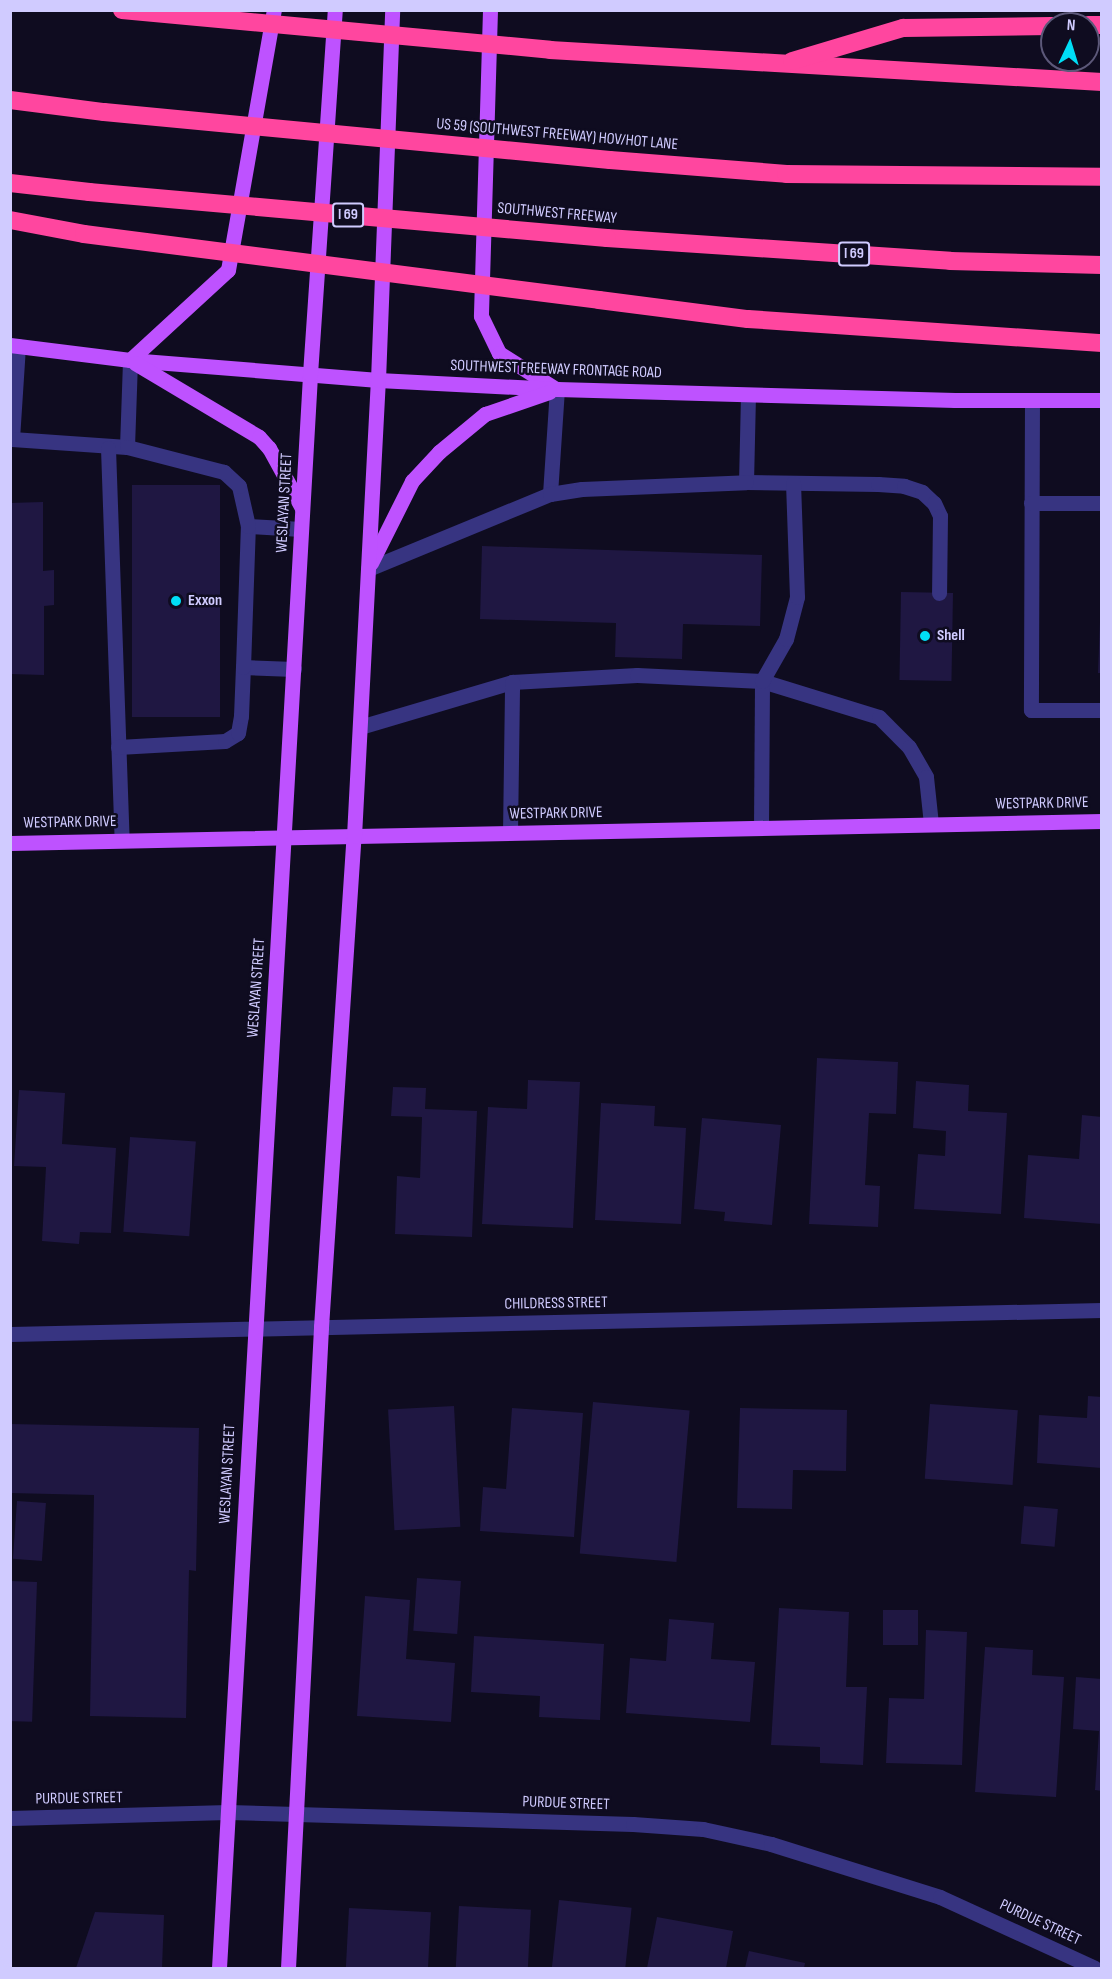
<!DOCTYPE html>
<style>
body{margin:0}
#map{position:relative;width:1112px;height:1979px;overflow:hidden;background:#0f0c20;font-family:"Sofia Sans Condensed",sans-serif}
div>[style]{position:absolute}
.building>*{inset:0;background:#1f1742;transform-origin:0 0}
.minor>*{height:15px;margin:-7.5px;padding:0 7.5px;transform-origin:7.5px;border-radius:7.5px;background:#373481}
.major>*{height:15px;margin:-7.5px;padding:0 7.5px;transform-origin:7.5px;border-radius:7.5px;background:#be52ff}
.highway>*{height:18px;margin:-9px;padding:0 9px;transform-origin:9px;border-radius:9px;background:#ff469f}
.highway-bridge>*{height:18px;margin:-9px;padding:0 9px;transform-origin:9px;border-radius:9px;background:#ff469f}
.dots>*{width:16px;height:16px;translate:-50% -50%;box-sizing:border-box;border:3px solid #0f0c20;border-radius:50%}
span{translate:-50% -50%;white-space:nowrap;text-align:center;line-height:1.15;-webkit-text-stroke:5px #0f0c20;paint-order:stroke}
.shield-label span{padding:2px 4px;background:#0f0c20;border:2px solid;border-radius:4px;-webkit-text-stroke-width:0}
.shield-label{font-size:15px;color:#d0cbff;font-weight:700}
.street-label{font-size:16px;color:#d0cbff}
.poi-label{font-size:16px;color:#d0cbff;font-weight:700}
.left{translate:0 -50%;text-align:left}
.frame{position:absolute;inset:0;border:12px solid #d0cbff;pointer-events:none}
.north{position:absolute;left:1040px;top:12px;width:60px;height:60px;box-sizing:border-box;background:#0f0c20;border:2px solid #5c5879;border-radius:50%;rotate:4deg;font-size:16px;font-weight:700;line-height:24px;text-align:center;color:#d0cbff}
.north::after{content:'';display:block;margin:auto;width:21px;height:27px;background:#00def6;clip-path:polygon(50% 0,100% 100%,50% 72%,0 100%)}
</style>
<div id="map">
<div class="building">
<div style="left:132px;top:485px;width:88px;height:232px"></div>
<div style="clip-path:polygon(43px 502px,43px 571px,54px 570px,54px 605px,44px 606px,44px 675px,10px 674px,10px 503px)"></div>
<div style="clip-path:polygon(482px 546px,762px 555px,760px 626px,683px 624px,682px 659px,615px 657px,616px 623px,480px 619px)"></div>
<div style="left:901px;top:592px;width:52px;height:88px;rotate:1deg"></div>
<div style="clip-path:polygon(1100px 622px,1102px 623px,1102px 673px,1098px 673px)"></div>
<div style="clip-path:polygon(817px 1058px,898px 1062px,896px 1114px,869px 1113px,865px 1185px,880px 1186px,878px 1227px,809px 1224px)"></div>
<div style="clip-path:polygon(528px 1080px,580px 1082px,573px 1228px,482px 1224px,488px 1107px,527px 1109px)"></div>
<div style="clip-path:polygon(916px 1081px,969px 1085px,968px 1111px,1007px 1113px,1001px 1214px,914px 1209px,918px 1154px,945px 1156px,946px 1131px,913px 1128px)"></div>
<div style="clip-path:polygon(393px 1087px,426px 1088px,425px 1109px,477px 1111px,472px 1237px,395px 1234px,397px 1176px,420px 1178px,422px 1117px,391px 1116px)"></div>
<div style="clip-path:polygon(19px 1090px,65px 1093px,62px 1144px,116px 1148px,111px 1233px,80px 1232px,79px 1244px,42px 1241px,46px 1167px,14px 1166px)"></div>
<div style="clip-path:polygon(601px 1103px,655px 1106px,654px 1126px,686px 1128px,681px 1224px,595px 1220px)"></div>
<div style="clip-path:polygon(1082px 1115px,1102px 1117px,1102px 1224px,1024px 1218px,1028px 1155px,1079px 1159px)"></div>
<div style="clip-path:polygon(702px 1118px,781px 1125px,772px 1225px,724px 1221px,725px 1212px,694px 1209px)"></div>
<div style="left:130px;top:1137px;width:66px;height:95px;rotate:4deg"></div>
<div style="clip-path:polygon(1088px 1396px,1102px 1397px,1102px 1468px,1037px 1463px,1039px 1415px,1087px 1418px)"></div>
<div style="left:593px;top:1402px;width:97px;height:152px;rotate:5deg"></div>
<div style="left:930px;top:1404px;width:88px;height:75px;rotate:4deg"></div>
<div style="left:454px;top:1406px;width:121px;height:66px;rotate:87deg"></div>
<div style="clip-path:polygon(512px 1408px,583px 1413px,574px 1537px,480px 1531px,483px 1487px,506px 1489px)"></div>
<div style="clip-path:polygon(740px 1408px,847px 1410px,846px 1471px,793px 1470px,792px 1509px,737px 1508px)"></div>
<div style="clip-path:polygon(10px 1424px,199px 1428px,196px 1571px,189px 1570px,186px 1718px,90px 1716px,94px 1495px,10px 1493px)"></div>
<div style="left:17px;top:1501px;width:29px;height:58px;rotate:4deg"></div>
<div style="left:1024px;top:1506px;width:34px;height:38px;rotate:5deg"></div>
<div style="left:417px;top:1578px;width:44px;height:53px;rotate:4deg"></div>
<div style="left:10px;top:1581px;width:27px;height:140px;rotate:2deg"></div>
<div style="clip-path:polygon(365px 1596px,410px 1600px,406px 1659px,455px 1663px,451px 1722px,357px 1716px)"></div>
<div style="clip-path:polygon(779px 1608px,849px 1612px,846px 1687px,867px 1687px,863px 1765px,820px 1763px,820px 1747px,771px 1745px)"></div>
<div style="left:883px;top:1610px;width:35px;height:35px"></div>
<div style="clip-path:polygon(669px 1619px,714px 1623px,711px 1659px,755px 1662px,750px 1722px,626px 1713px,630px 1658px,666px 1661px)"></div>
<div style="clip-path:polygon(926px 1630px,967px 1632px,962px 1765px,886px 1763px,889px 1698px,924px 1699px)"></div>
<div style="clip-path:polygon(474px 1636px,604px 1644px,600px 1720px,539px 1717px,540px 1696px,471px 1692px)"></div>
<div style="clip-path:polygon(985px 1647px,1033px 1650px,1032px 1675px,1064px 1677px,1056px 1797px,975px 1792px)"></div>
<div style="clip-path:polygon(1076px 1677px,1102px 1679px,1102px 1791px,1095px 1790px,1099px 1731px,1073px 1729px)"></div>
<div style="left:559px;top:1900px;width:73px;height:68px;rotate:6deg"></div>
<div style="left:459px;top:1906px;width:72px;height:62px;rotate:3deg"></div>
<div style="left:349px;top:1908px;width:82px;height:60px;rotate:3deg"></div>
<div style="clip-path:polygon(95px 1912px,164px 1915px,162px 1968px,76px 1968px)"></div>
<div style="clip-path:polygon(657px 1917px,733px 1931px,726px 1968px,647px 1968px)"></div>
<div style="clip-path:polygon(749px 1951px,805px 1963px,804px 1968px,745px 1968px)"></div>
</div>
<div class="minor">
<div style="left:18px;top:346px;width:93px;rotate:93.7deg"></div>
<div style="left:12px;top:439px;width:115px;rotate:4deg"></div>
<div style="left:127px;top:447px;width:87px;rotate:-88deg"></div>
<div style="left:748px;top:395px;width:87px;rotate:91.3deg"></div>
<div style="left:746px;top:482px;width:132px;rotate:0.9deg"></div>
<div style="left:878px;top:484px;width:26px;rotate:4deg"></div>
<div style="left:904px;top:486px;width:19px;rotate:18deg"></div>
<div style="left:922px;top:492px;width:16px;rotate:43deg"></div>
<div style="left:934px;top:503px;width:14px;rotate:65deg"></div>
<div style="left:940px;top:516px;width:77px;rotate:90.7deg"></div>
<div style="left:1032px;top:400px;width:310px;rotate:90.2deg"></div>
<div style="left:1031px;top:710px;width:71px"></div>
<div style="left:108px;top:448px;width:392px;rotate:88deg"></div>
<div style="left:550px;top:494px;width:105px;rotate:-86.2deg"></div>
<div style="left:1031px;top:503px;width:71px"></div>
<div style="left:248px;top:526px;width:53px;rotate:3.2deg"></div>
<div style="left:368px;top:569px;width:197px;rotate:-22.4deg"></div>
<div style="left:550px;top:494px;width:32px;rotate:-9deg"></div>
<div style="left:582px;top:489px;width:164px;rotate:-2.4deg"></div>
<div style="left:243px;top:667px;width:51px;rotate:2.2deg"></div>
<div style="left:360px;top:727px;width:159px;rotate:-16.5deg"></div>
<div style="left:512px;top:682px;width:125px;rotate:-3.2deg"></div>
<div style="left:637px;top:675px;width:125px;rotate:2.7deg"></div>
<div style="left:762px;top:681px;width:122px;rotate:17.1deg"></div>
<div style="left:879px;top:717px;width:42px;rotate:45deg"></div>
<div style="left:909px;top:747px;width:34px;rotate:60deg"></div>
<div style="left:926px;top:777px;width:47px;rotate:83.9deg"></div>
<div style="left:118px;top:747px;width:107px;rotate:-3.2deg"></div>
<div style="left:225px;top:741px;width:15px;rotate:-32deg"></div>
<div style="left:238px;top:733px;width:17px;rotate:-80deg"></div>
<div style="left:241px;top:716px;width:49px;rotate:-87.7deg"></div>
<div style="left:243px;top:667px;width:141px;rotate:-88deg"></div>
<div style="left:248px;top:526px;width:41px;rotate:-102.7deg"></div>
<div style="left:239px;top:486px;width:21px;rotate:-137deg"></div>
<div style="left:224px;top:472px;width:100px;rotate:-165.5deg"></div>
<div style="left:761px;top:828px;width:147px;rotate:-89.6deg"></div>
<div style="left:762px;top:681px;width:48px;rotate:-60.3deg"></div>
<div style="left:786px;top:639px;width:43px;rotate:-75.3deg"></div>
<div style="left:797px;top:597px;width:114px;rotate:-92deg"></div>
<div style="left:510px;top:833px;width:151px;rotate:-89.2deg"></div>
<div style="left:10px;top:1334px;width:1092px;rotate:-1.26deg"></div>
<div style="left:10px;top:1818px;width:218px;rotate:-1.6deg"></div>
<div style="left:228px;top:1812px;width:405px;rotate:1.7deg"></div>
<div style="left:633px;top:1824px;width:70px;rotate:4.1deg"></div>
<div style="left:703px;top:1829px;width:70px;rotate:12.4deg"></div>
<div style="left:771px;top:1844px;width:177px;rotate:17.4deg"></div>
<div style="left:940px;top:1897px;width:170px;rotate:24.6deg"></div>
</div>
<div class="major">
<div style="left:490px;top:10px;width:306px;rotate:91.7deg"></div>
<div style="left:481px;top:316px;width:41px;rotate:64.1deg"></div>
<div style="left:499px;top:353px;width:67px;rotate:32.3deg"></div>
<div style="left:10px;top:345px;width:121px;rotate:7.1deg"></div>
<div style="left:130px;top:360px;width:249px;rotate:4.6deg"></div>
<div style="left:378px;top:380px;width:179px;rotate:2.9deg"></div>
<div style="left:557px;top:389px;width:398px;rotate:1.6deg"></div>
<div style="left:955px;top:400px;width:147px"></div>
<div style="left:130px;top:360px;width:133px;rotate:-42.6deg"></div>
<div style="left:228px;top:270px;width:264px;rotate:-80deg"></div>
<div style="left:135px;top:363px;width:144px;rotate:30.8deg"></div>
<div style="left:259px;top:437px;width:15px;rotate:48deg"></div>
<div style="left:269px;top:448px;width:68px;rotate:61.2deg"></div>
<div style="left:371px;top:563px;width:92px;rotate:-63.4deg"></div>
<div style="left:412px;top:481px;width:40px;rotate:-47deg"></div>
<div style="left:439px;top:452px;width:60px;rotate:-39.6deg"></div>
<div style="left:485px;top:414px;width:68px;rotate:-19deg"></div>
<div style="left:10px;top:843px;width:1092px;rotate:-1.15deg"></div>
<div style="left:219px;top:1968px;width:1597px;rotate:-86.73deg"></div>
<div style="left:310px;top:374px;width:365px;rotate:-86.1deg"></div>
<div style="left:288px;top:1968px;width:642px;rotate:-87.05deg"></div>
<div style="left:321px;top:1327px;width:492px;rotate:-86.2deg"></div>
<div style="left:354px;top:836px;width:457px;rotate:-87deg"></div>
<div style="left:378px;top:380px;width:370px;rotate:-87.8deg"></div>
</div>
<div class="highway">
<div style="left:1088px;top:25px;width:14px"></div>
<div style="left:550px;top:50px;width:553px;rotate:3.32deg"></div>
<div style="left:792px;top:61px;width:116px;rotate:-16.6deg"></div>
<div style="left:903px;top:28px;width:149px;rotate:-0.8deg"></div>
<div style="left:10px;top:100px;width:95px;rotate:7.3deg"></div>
<div style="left:610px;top:160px;width:177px;rotate:4.5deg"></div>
<div style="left:786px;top:174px;width:316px;rotate:0.5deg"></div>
<div style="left:10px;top:183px;width:80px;rotate:6.5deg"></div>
<div style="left:10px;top:220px;width:75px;rotate:10.7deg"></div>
<div style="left:607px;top:238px;width:344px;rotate:3.8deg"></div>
<div style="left:950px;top:261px;width:152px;rotate:1.5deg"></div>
<div style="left:599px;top:300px;width:150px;rotate:7.3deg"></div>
<div style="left:748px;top:319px;width:355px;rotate:3.9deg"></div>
</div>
<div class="highway-bridge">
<div style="left:122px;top:10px;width:430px;rotate:5.3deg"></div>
<div style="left:104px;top:112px;width:508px;rotate:5.42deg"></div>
<div style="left:89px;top:192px;width:520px;rotate:5.07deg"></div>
<div style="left:84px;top:234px;width:519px;rotate:7.3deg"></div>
</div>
<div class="dots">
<div style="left:176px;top:601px;background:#00def6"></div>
<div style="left:925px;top:636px;background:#00def6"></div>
</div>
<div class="shield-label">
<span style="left:348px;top:215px">I 69</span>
<span style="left:854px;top:254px">I 69</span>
</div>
<div class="street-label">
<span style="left:557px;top:135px;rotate:5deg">US 59 (SOUTHWEST FREEWAY) HOV/HOT LANE</span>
<span style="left:557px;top:214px;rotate:5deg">SOUTHWEST FREEWAY</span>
<span style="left:556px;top:370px;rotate:2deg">SOUTHWEST FREEWAY FRONTAGE ROAD</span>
<span style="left:285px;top:503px;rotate:-87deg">WESLAYAN STREET</span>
<span style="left:1042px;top:804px;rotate:-1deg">WESTPARK DRIVE</span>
<span style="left:556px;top:814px;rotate:-1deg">WESTPARK DRIVE</span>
<span style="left:70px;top:823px;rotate:-1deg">WESTPARK DRIVE</span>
<span style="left:257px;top:988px;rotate:-86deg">WESLAYAN STREET</span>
<span style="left:556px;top:1304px;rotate:-1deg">CHILDRESS STREET</span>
<span style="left:228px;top:1474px;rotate:-87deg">WESLAYAN STREET</span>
<span style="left:79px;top:1799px;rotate:-1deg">PURDUE STREET</span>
<span style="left:566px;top:1804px;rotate:2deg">PURDUE STREET</span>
<span style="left:1040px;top:1923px;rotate:25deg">PURDUE STREET</span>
</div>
<div class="poi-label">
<span class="left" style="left:188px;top:601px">Exxon</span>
<span class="left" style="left:937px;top:636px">Shell</span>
</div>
<div class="frame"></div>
<div class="north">N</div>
</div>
